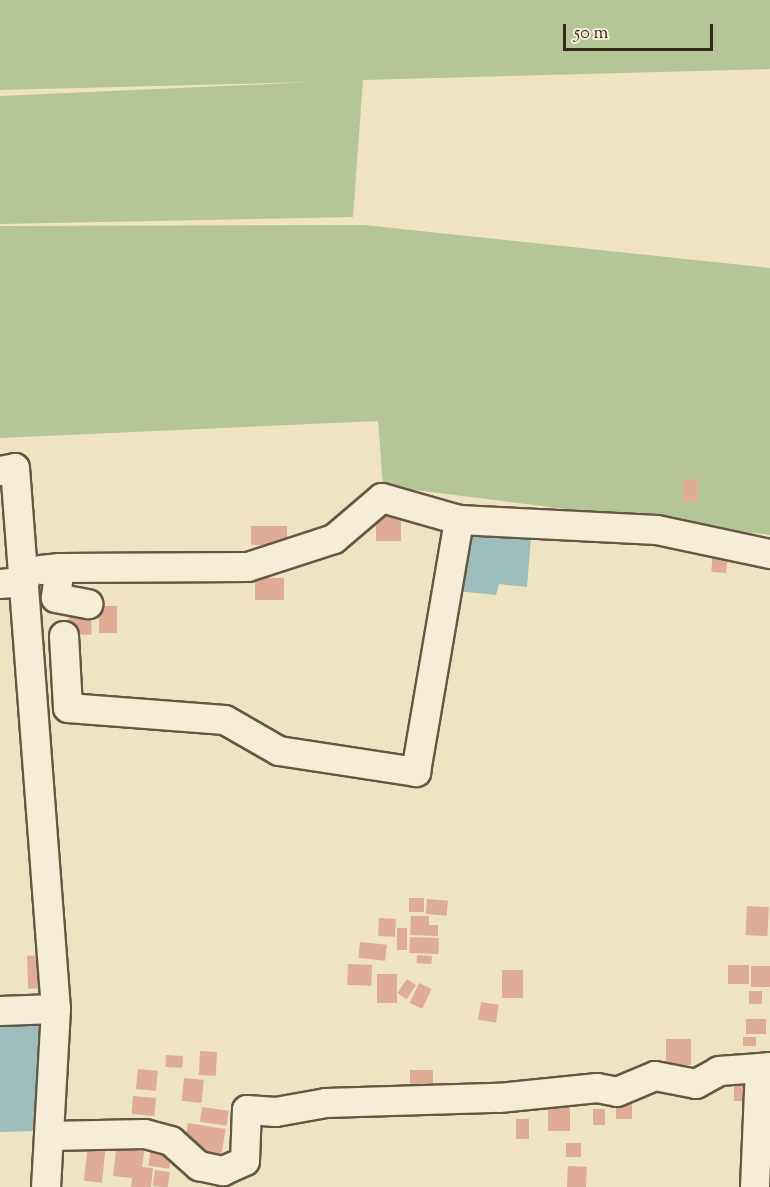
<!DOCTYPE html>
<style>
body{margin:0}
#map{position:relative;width:770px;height:1187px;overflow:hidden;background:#efe4c1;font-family:"Sorts Mill Goudy",serif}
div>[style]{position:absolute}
.green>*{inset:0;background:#b5c596}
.water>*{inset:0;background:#9dbcbc}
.building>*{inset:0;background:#dfac95;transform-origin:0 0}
.roads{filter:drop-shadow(2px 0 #645843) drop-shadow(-2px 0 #645843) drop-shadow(0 2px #645843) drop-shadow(0 -2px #645843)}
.minor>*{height:28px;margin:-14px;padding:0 14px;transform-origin:14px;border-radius:14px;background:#f5edd7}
span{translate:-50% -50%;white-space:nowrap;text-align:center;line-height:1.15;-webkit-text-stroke:4.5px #f5edd7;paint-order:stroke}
.scale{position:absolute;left:563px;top:24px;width:150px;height:27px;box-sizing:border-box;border:3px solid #362919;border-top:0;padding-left:8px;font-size:18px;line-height:21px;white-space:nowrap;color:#362919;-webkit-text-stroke:4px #f5edd7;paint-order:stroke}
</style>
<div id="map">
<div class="green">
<div style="clip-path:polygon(0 0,770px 0,770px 69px,363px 80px,353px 217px,0 224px,0 96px,313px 82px,0 90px)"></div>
<div style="clip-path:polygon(364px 225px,770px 268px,770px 535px,383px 486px,378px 421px,0 438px,0 226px)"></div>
</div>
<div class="water">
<div style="clip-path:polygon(468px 534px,531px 537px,527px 587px,499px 584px,496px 595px,457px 591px)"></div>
<div style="clip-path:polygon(0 1022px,40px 1023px,45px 1027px,39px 1128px,34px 1131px,0 1132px)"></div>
</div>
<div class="building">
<div style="left:683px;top:479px;width:15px;height:23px"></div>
<div style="left:376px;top:510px;width:25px;height:31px"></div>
<div style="left:287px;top:526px;width:19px;height:36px;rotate:90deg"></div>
<div style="left:713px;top:548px;width:15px;height:24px;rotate:4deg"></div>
<div style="left:255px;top:578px;width:29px;height:22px"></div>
<div style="left:99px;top:606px;width:18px;height:27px"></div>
<div style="left:69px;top:609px;width:23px;height:25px;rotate:2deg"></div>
<div style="left:409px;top:898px;width:15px;height:14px"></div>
<div style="left:427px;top:899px;width:21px;height:15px;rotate:5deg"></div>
<div style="left:747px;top:906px;width:22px;height:29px;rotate:3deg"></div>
<div style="clip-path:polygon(411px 916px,429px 916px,429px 925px,438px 925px,438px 936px,410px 935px)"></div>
<div style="left:379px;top:918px;width:17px;height:18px;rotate:3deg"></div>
<div style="left:397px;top:928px;width:10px;height:22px"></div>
<div style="left:410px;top:937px;width:29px;height:16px;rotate:2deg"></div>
<div style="left:360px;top:942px;width:27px;height:16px;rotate:6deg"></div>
<div style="left:50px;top:955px;width:33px;height:23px;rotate:88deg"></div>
<div style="left:417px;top:955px;width:15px;height:8px;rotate:4deg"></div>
<div style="left:348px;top:964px;width:24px;height:21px;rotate:2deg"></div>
<div style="left:728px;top:965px;width:21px;height:19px"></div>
<div style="left:751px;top:966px;width:19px;height:21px"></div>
<div style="left:502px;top:970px;width:21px;height:28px"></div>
<div style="left:377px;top:974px;width:20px;height:29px"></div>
<div style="left:407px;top:979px;width:11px;height:17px;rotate:34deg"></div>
<div style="left:419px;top:983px;width:14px;height:22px;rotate:25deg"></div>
<div style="left:749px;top:991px;width:13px;height:13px"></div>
<div style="left:481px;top:1002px;width:18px;height:18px;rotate:9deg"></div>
<div style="left:746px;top:1019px;width:20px;height:15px"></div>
<div style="left:743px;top:1037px;width:13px;height:9px"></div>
<div style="left:666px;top:1039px;width:25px;height:26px"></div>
<div style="left:200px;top:1051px;width:17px;height:24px;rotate:3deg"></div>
<div style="left:166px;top:1055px;width:17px;height:12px;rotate:3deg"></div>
<div style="left:138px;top:1069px;width:20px;height:20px;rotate:6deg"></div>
<div style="left:410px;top:1070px;width:23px;height:14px"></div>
<div style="left:184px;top:1078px;width:20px;height:23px;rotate:6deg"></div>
<div style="left:734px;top:1080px;width:15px;height:21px"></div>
<div style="left:133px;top:1096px;width:23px;height:18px;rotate:5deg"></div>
<div style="left:616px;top:1098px;width:16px;height:21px"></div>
<div style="left:548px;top:1106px;width:22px;height:25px"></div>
<div style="left:202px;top:1107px;width:27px;height:15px;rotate:8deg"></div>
<div style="left:593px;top:1109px;width:12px;height:16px"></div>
<div style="left:516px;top:1119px;width:13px;height:20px"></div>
<div style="left:188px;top:1123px;width:38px;height:28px;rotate:9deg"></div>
<div style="clip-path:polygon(117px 1142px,145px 1145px,142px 1167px,153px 1168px,151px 1187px,131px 1187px,132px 1178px,113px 1176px)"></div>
<div style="left:88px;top:1143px;width:18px;height:38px;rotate:6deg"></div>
<div style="left:581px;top:1143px;width:14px;height:15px;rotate:90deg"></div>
<div style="left:151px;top:1147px;width:21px;height:19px;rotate:8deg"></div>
<div style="left:568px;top:1166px;width:19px;height:21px;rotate:3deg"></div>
<div style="left:155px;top:1170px;width:15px;height:16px;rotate:8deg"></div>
</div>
<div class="roads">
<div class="minor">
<div style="left:0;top:471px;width:15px;rotate:-11deg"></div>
<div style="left:15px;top:468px;width:543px;rotate:85.67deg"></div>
<div style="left:56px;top:1009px;width:178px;rotate:93.2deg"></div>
<div style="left:60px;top:568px;width:188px;rotate:-0.3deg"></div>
<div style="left:248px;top:567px;width:90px;rotate:-18deg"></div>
<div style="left:334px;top:539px;width:63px;rotate:-40.5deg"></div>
<div style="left:382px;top:498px;width:80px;rotate:15.9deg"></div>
<div style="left:459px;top:520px;width:198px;rotate:2.9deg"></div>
<div style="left:657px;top:530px;width:116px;rotate:12deg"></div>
<div style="left:41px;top:570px;width:19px;rotate:-6deg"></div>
<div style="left:60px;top:568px;width:30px;rotate:98deg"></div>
<div style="left:56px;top:598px;width:33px;rotate:11deg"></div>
<div style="left:0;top:584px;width:25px;rotate:-5deg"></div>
<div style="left:64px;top:636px;width:72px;rotate:86.8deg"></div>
<div style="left:68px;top:708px;width:157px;rotate:4.4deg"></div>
<div style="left:225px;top:720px;width:62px;rotate:29.9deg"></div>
<div style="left:279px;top:751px;width:139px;rotate:8.7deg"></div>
<div style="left:416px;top:772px;width:256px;rotate:-80.3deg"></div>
<div style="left:0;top:1011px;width:56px;rotate:-2deg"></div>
<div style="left:49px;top:1136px;width:96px;rotate:-1.2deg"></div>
<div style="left:145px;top:1134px;width:27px;rotate:15deg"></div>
<div style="left:171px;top:1141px;width:38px;rotate:42deg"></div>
<div style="left:199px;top:1166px;width:25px;rotate:12deg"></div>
<div style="left:223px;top:1171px;width:24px;rotate:-24deg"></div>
<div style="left:245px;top:1161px;width:51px;rotate:-87.8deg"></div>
<div style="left:247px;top:1110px;width:29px;rotate:4deg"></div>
<div style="left:276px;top:1112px;width:51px;rotate:-10.2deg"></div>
<div style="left:326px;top:1103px;width:173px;rotate:-1.7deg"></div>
<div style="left:499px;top:1098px;width:99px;rotate:-5.8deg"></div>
<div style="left:597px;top:1088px;width:20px;rotate:11deg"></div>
<div style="left:617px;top:1092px;width:41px;rotate:-22.8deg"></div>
<div style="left:655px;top:1076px;width:42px;rotate:11deg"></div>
<div style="left:696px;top:1084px;width:26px;rotate:-29deg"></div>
<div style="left:719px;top:1071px;width:41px;rotate:-4.2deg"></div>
<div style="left:755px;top:1187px;width:119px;rotate:-87.6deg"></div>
<div style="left:760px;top:1068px;width:10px;rotate:-6deg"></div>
</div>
</div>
<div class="scale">50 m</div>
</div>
